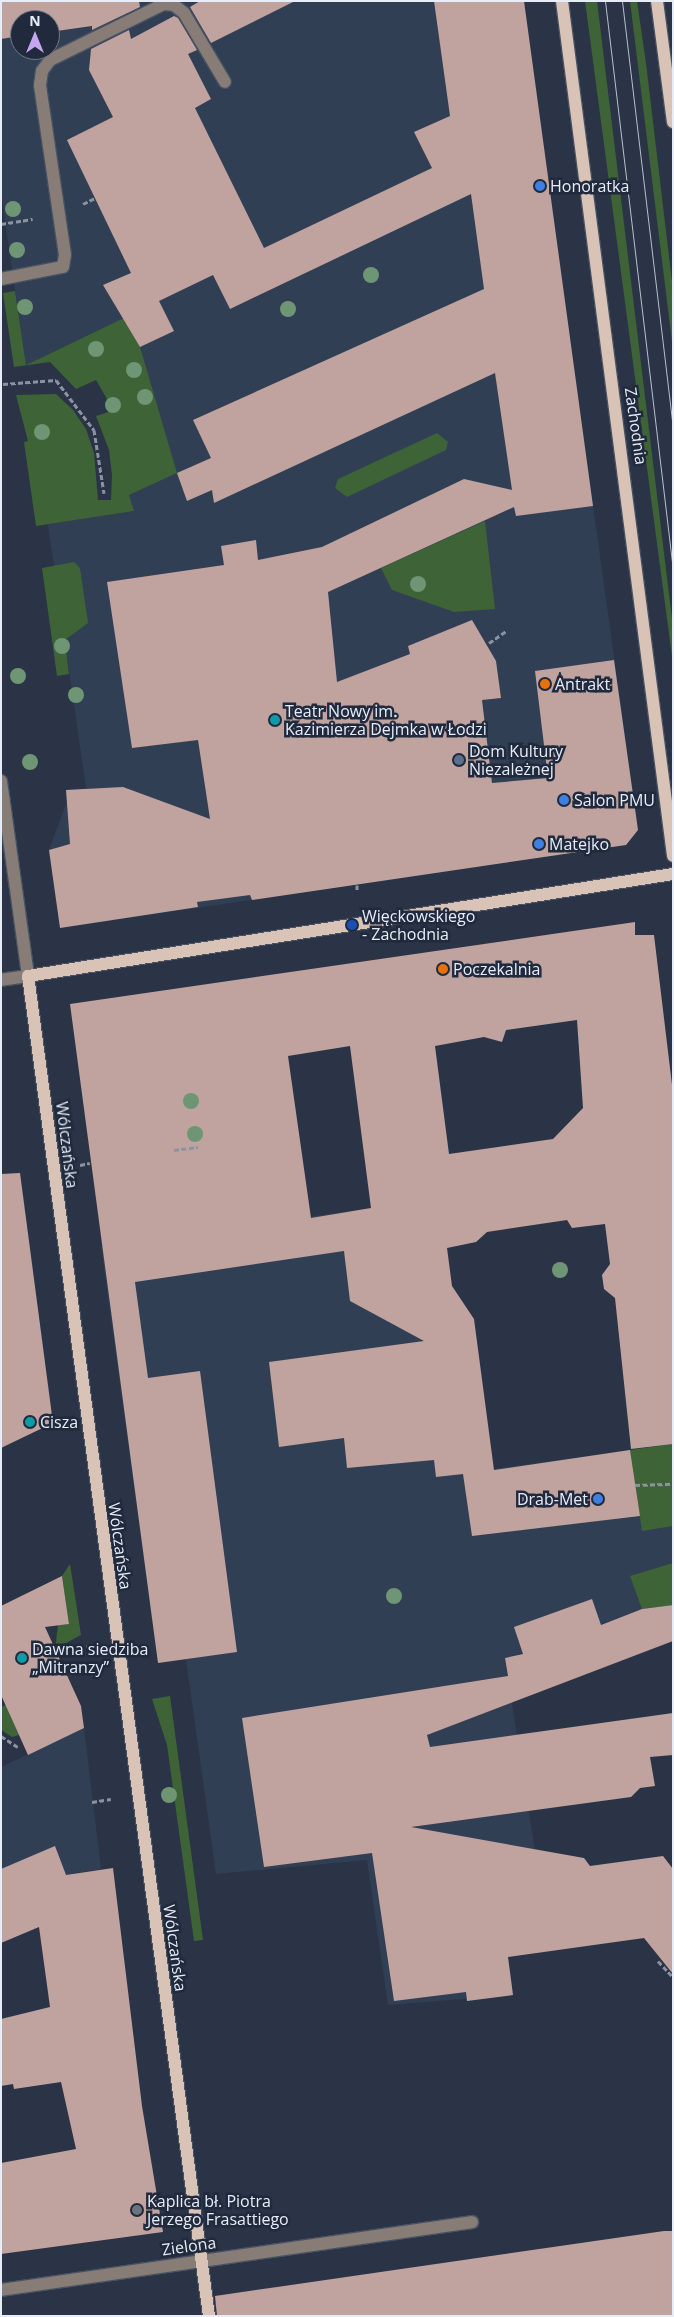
<!DOCTYPE html>
<meta charset="utf-8">
<style>
body{margin:0}
#map{position:relative;width:674px;height:2317px;overflow:hidden;background:#2a3446;font-family:"Open Sans",sans-serif}
div>[style]{position:absolute}
.built>*{inset:0;background:#313f55}
.green>*{inset:0;background:#3d6336}
.building>*{inset:0;background:#c0a39f}
.path>*{height:3px;margin-top:-1.5px;transform-origin:0;background:repeating-linear-gradient(90deg,#8b93a2 0 5px,transparent 0 7.5px)}
.roads{filter:drop-shadow(1px 0 #485263) drop-shadow(-1px 0 #485263) drop-shadow(0 1px #485263) drop-shadow(0 -1px #485263)}
.minor>*{height:12px;margin:-6px;padding:0 6px;transform-origin:6px;border-radius:6px;background:#877c76}
.major>*{height:12px;margin:-6px;padding:0 6px;transform-origin:6px;border-radius:6px;background:#d9c3b7}
.tram>*{height:1px;margin:-0.5px;padding:0 0.5px;transform-origin:0.5px;border-radius:0.5px;background:#b8c0cd}
.trees>*{width:16px;height:16px;margin:-8px;border-radius:50%;background:#6e9574}
.dots>*{width:14px;height:14px;translate:-50% -50%;box-sizing:border-box;border:2px solid #202a3c;border-radius:50%}
span{translate:-50% -50%;white-space:nowrap;text-align:center;line-height:1.15;-webkit-text-stroke:5px #202a3c;paint-order:stroke}
.poi-label{font-size:16px;color:#e6edf9}
.left{translate:0 -50%;text-align:left}
.right{translate:-100% -50%;text-align:right}
.street-label{font-size:16px;color:#e6edf9}
.frame{position:absolute;inset:0;border:2px solid #e6edf9;pointer-events:none}
.north{position:absolute;left:10px;top:10px;width:50px;height:50px;box-sizing:border-box;background:#202a3c;border:1px solid #6f7888;border-radius:50%;rotate:0deg;font-size:14px;font-weight:700;line-height:20px;text-align:center;color:#e6edf9}
.north::after{content:'';display:block;margin:auto;width:18px;height:22px;background:#c8a6ef;clip-path:polygon(50% 0,100% 100%,50% 72%,0 100%)}
</style>
<div id="map">
<div class="built">
<div style="clip-path:polygon(125px 1px,523px 1px,638px 830px,626px 845px,60px 928px,49px 850px,67px 802px,66px 790px,86px 788px,48px 524px,133px 511px,129px 495px,177px 473px,126px 317px,26px 365px,1px 193px,1px 39px,20px 36px,20px 50px,50px 50px,50px 32px,98px 26px)"></div>
<div style="clip-path:polygon(414px 1202px,436px 1477px,673px 1444px,673px 1605px,642px 1609px,505px 1659px,537px 1864px,543px 1863px,556px 1950px,508px 1957px,513px 1995px,388px 2005px,367px 1860px,216px 1874px,186px 1659px,158px 1663px,101px 1246px)"></div>
<div style="clip-path:polygon(84px 1728px,101px 1869px,75px 1873px,1px 1904px,1px 1767px)"></div>
</div>
<div class="green">
<div style="clip-path:polygon(585px 1px,597px 1px,673px 627px,673px 664px)"></div>
<div style="clip-path:polygon(630px 1px,637px 1px,646px 63px,673px 290px,673px 350px)"></div>
<div style="clip-path:polygon(15px 291px,26px 365px,126px 317px,140px 347px,177px 473px,129px 495px,134px 511px,36px 526px,24px 442px,28px 441px,16px 395px,56px 394px,73px 410px,86px 429px,94px 453px,98px 500px,111px 500px,112px 475px,109px 450px,96px 416px,108px 412px,111px 406px,96px 380px,76px 389px,50px 362px,14px 367px,3px 293px)"></div>
<div style="clip-path:polygon(437px 433px,448px 442px,446px 450px,347px 497px,335px 488px,338px 479px)"></div>
<div style="clip-path:polygon(485px 521px,495px 609px,454px 612px,392px 590px,381px 568px)"></div>
<div style="clip-path:polygon(74px 562px,80px 568px,88px 623px,65px 640px,69px 674px,57px 676px,42px 568px)"></div>
<div style="clip-path:polygon(673px 1444px,673px 1526px,642px 1531px,630px 1450px)"></div>
<div style="clip-path:polygon(673px 1563px,673px 1605px,642px 1609px,630px 1576px)"></div>
<div style="clip-path:polygon(70px 1564px,81px 1635px,55px 1649px,58px 1625px,69px 1624px,62px 1576px)"></div>
<div style="clip-path:polygon(170px 1696px,203px 1940px,194px 1941px,167px 1745px,152px 1699px)"></div>
<div style="clip-path:polygon(6px 1705px,19px 1735px,12px 1737px,1px 1730px,1px 1707px)"></div>
</div>
<div class="building">
<div style="clip-path:polygon(1px 1px,139px 1px,140px 7px,92px 30px,92px 26px,50px 32px,50px 20px,20px 20px,20px 36px,1px 39px)"></div>
<div style="clip-path:polygon(200px 1px,295px 1px,211px 43px,190px 7px)"></div>
<div style="clip-path:polygon(434px 1px,524px 1px,593px 506px,516px 516px,514px 507px,328px 592px,337px 682px,410px 654px,408px 646px,472px 620px,496px 661px,501px 698px,482px 700px,492px 783px,548px 778px,535px 671px,614px 660px,638px 830px,626px 845px,252px 900px,250px 895px,197px 902px,198px 907px,60px 928px,49px 850px,70px 844px,66px 790px,123px 787px,210px 819px,198px 740px,132px 748px,107px 582px,224px 565px,221px 546px,256px 540px,258px 560px,322px 547px,464px 479px,512px 490px,495px 373px,214px 503px,212px 490px,187px 501px,177px 473px,211px 458px,193px 420px,484px 289px,471px 194px,230px 309px,213px 275px,159px 301px,174px 331px,140px 347px,103px 285px,131px 273px,67px 140px,113px 117px,89px 70px,91px 49px,129px 30px,131px 39px,174px 16px,178px 18px,197px 50px,188px 54px,211px 99px,195px 108px,264px 248px,432px 168px,414px 132px,450px 116px)"></div>
<div style="clip-path:polygon(evenodd,635px 922px,635px 935px,654px 935px,673px 1093px,673px 1444px,631px 1449px,615px 1298px,604px 1289px,602px 1275px,610px 1264px,605px 1224px,572px 1228px,567px 1220px,487px 1232px,476px 1242px,447px 1248px,452px 1286px,474px 1319px,494px 1470px,630px 1450px,640px 1516px,472px 1536px,463px 1474px,436px 1477px,434px 1460px,347px 1468px,344px 1438px,279px 1447px,269px 1362px,424px 1341px,350px 1301px,344px 1251px,135px 1282px,148px 1378px,200px 1371px,237px 1652px,158px 1663px,70px 1004px,635px 922px,577px 1020px,583px 1108px,553px 1139px,449px 1154px,435px 1046px,484px 1037px,502px 1042px,506px 1030px,577px 1020px,635px 922px,350px 1046px,371px 1208px,311px 1218px,288px 1056px,350px 1046px)"></div>
<div style="clip-path:polygon(20px 1173px,53px 1423px,1px 1448px,1px 1174px)"></div>
<div style="clip-path:polygon(62px 1576px,69px 1624px,45px 1627px,81px 1706px,84px 1728px,28px 1755px,1px 1695px,1px 1606px)"></div>
<div style="clip-path:polygon(592px 1599px,601px 1625px,642px 1609px,673px 1605px,673px 1641px,427px 1735px,430px 1747px,673px 1713px,673px 1755px,650px 1757px,655px 1786px,640px 1788px,631px 1797px,411px 1827px,584px 1858px,590px 1866px,663px 1856px,673px 1869px,673px 1974px,644px 1938px,508px 1957px,513px 1995px,467px 2001px,466px 1992px,394px 2001px,372px 1853px,264px 1867px,242px 1718px,508px 1676px,505px 1658px,523px 1654px,514px 1627px)"></div>
<div style="clip-path:polygon(55px 1846px,66px 1875px,113px 1868px,142px 2106px,163px 2232px,1px 2254px,1px 2163px,76px 2149px,61px 2082px,14px 2089px,13px 2084px,1px 2086px,1px 2019px,50px 2007px,39px 1927px,1px 1943px,1px 1869px)"></div>
<div style="clip-path:polygon(664px 2231px,673px 2231px,673px 2316px,217px 2316px,215px 2296px)"></div>
</div>
<div class="path">
<div style="left:83px;top:204px;width:13px;rotate:-27deg"></div>
<div style="left:1px;top:224px;width:32px;rotate:-9deg"></div>
<div style="left:3px;top:384px;width:53px;rotate:-4.3deg"></div>
<div style="left:56px;top:380px;width:63px;rotate:52.8deg"></div>
<div style="left:94px;top:430px;width:64px;rotate:81deg"></div>
<div style="left:489px;top:643px;width:21px;rotate:-35deg"></div>
<div style="left:357px;top:885px;width:5px;rotate:90deg"></div>
<div style="left:174px;top:1150px;width:24px;rotate:-7deg"></div>
<div style="left:80px;top:1165px;width:10px;rotate:-11deg"></div>
<div style="left:635px;top:1485px;width:38px;rotate:-2deg"></div>
<div style="left:57px;top:1653px;width:35px;rotate:-12deg"></div>
<div style="left:1px;top:1736px;width:20px;rotate:33deg"></div>
<div style="left:92px;top:1802px;width:19px;rotate:-9deg"></div>
<div style="left:658px;top:1961px;width:22px;rotate:47deg"></div>
</div>
<div class="roads">
<div class="minor">
<div style="left:1px;top:279px;width:63px;rotate:-11deg"></div>
<div style="left:63px;top:267px;width:12px;rotate:-81deg"></div>
<div style="left:65px;top:255px;width:172px;rotate:-98.4deg"></div>
<div style="left:40px;top:85px;width:14px;rotate:-82deg"></div>
<div style="left:42px;top:71px;width:14px;rotate:-54deg"></div>
<div style="left:50px;top:60px;width:127px;rotate:-26.2deg"></div>
<div style="left:164px;top:4px;width:10px;rotate:6deg"></div>
<div style="left:174px;top:5px;width:13px;rotate:39deg"></div>
<div style="left:184px;top:13px;width:80px;rotate:59.3deg"></div>
<div style="left:1px;top:781px;width:197px;rotate:82.1deg"></div>
<div style="left:28px;top:976px;width:27px;rotate:172deg"></div>
<div style="left:1px;top:2290px;width:476px;rotate:-8.2deg"></div>
</div>
<div class="major">
<div style="left:562px;top:1px;width:862px;rotate:82.6deg"></div>
<div style="left:657px;top:1px;width:122px;rotate:82.5deg"></div>
<div style="left:209px;top:2316px;width:1352px;rotate:-97.69deg"></div>
<div style="left:28px;top:976px;width:653px;rotate:-8.99deg"></div>
</div>
</div>
<div class="tram">
<div style="left:605px;top:1px;width:573px;rotate:83.19deg"></div>
<div style="left:622px;top:1px;width:430px;rotate:83.2deg"></div>
</div>
<div class="trees">
<div style="left:13px;top:209px"></div>
<div style="left:17px;top:250px"></div>
<div style="left:371px;top:275px"></div>
<div style="left:25px;top:307px"></div>
<div style="left:288px;top:309px"></div>
<div style="left:96px;top:349px"></div>
<div style="left:134px;top:370px"></div>
<div style="left:145px;top:397px"></div>
<div style="left:113px;top:405px"></div>
<div style="left:42px;top:432px"></div>
<div style="left:418px;top:584px"></div>
<div style="left:62px;top:646px"></div>
<div style="left:18px;top:676px"></div>
<div style="left:76px;top:695px"></div>
<div style="left:30px;top:762px"></div>
<div style="left:191px;top:1101px"></div>
<div style="left:195px;top:1134px"></div>
<div style="left:560px;top:1270px"></div>
<div style="left:394px;top:1596px"></div>
<div style="left:169px;top:1795px"></div>
</div>
<div class="dots">
<div style="left:540px;top:186px;background:#3f7fe0"></div>
<div style="left:545px;top:684px;background:#e8710a"></div>
<div style="left:275px;top:720px;background:#0f9aa8"></div>
<div style="left:459px;top:760px;background:#5c6f8a"></div>
<div style="left:564px;top:800px;background:#3f7fe0"></div>
<div style="left:539px;top:844px;background:#3f7fe0"></div>
<div style="left:352px;top:925px;background:#1a4fb4"></div>
<div style="left:443px;top:969px;background:#e8710a"></div>
<div style="left:30px;top:1422px;background:#0f9aa8"></div>
<div style="left:598px;top:1499px;background:#3f7fe0"></div>
<div style="left:22px;top:1658px;background:#0f9aa8"></div>
<div style="left:137px;top:2210px;background:#6b7280"></div>
</div>
<div class="poi-label">
<span class="left" style="left:550px;top:186px">Honoratka</span>
<span class="left" style="left:555px;top:684px">Antrakt</span>
<span class="left" style="left:285px;top:720px">Teatr Nowy im.<br>Kazimierza Dejmka w Łodzi</span>
<span class="left" style="left:469px;top:760px">Dom Kultury<br>Niezależnej</span>
<span class="left" style="left:574px;top:800px">Salon PMU</span>
<span class="left" style="left:549px;top:844px">Matejko</span>
<span class="left" style="left:362px;top:925px">Więckowskiego<br>- Zachodnia</span>
<span class="left" style="left:453px;top:969px">Poczekalnia</span>
<span class="left" style="left:40px;top:1422px">Cisza</span>
<span class="right" style="left:588px;top:1499px">Drab-Met</span>
<span class="left" style="left:32px;top:1658px">Dawna siedziba<br>„Mitranzy”</span>
<span class="left" style="left:147px;top:2210px">Kaplica bł. Piotra<br>Jerzego Frasattiego</span>
</div>
<div class="street-label">
<span style="left:636px;top:426px;rotate:82deg">Zachodnia</span>
<span style="left:67px;top:1145px;rotate:83deg">Wólczańska</span>
<span style="left:120px;top:1546px;rotate:82deg">Wólczańska</span>
<span style="left:175px;top:1948px;rotate:82deg">Wólczańska</span>
<span style="left:189px;top:2246px;rotate:-8deg">Zielona</span>
</div>
<div class="frame"></div>
<div class="north">N</div>
</div>
